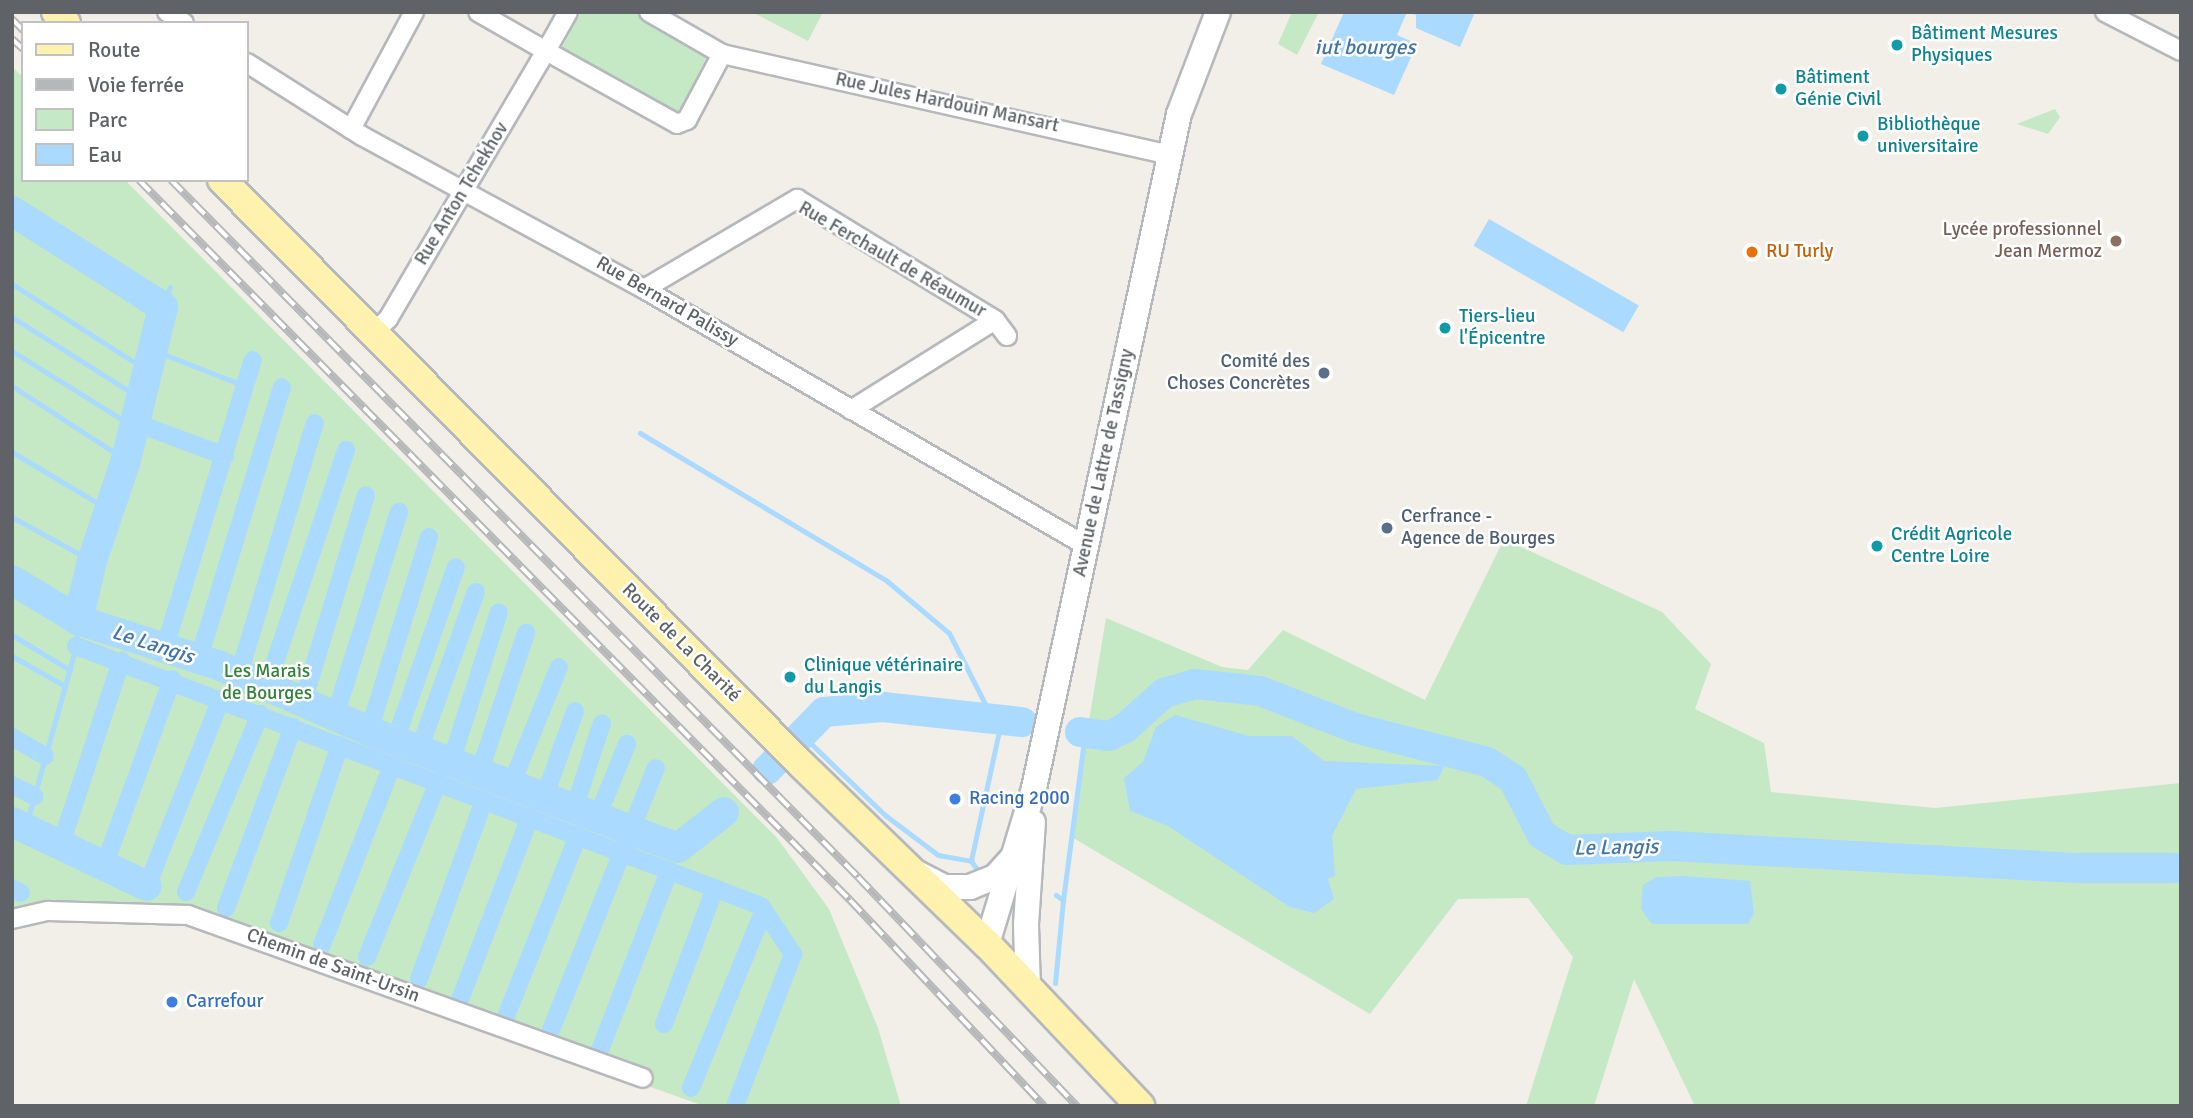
<!DOCTYPE html>
<meta charset="utf-8">
<style>
body{margin:0}
#map{position:relative;width:2193px;height:1118px;overflow:hidden;background:#f1efe8;font-family:Signika,sans-serif}
div>[style]{position:absolute}
.green>*{inset:0;background:#c5e8c5}
.water>*{inset:0;background:#aadaff;transform-origin:0 0}
.stream>*{height:5px;margin:-2.5px;padding:0 2.5px;transform-origin:2.5px;border-radius:2.5px;background:#aadaff}
.canal>*{height:18px;margin:-9px;padding:0 9px;transform-origin:9px;border-radius:9px;background:#aadaff}
.river>*{height:30px;margin:-15px;padding:0 15px;transform-origin:15px;border-radius:15px;background:#aadaff}
.roads{filter:drop-shadow(2px 0 #b5b8bc) drop-shadow(-2px 0 #b5b8bc) drop-shadow(0 2px #b5b8bc) drop-shadow(0 -2px #b5b8bc)}
.street>*{height:18px;margin:-9px;padding:0 9px;transform-origin:9px;border-radius:9px;background:#fff}
.secondary>*{height:24px;margin:-12px;padding:0 12px;transform-origin:12px;border-radius:12px;background:#fff}
.primary>*{height:28px;margin:-14px;padding:0 14px;transform-origin:14px;border-radius:14px;background:#fff2af}
.rail>*{height:8px;margin-top:-4px;transform-origin:0;background:repeating-linear-gradient(90deg,#fff 0 16px,#b6b7b8 0 32px);box-sizing:border-box;border-block:2px solid #b6b7b8}
.dots>*{width:19px;height:19px;translate:-50% -50%;box-sizing:border-box;border:4px solid #fff;border-radius:50%}
span{translate:-50% -50%;white-space:nowrap;text-align:center;line-height:1.15;-webkit-text-stroke:5px #fff;paint-order:stroke}
.culture-label{font-size:19px;color:#0d838f}
.left{translate:0 -50%;text-align:left}
.street-label{font-size:19px;color:#5f6368}
.education-label{font-size:19px;color:#785e54}
.right{translate:-100% -50%;text-align:right}
.food-label{font-size:19px;color:#c56008}
.service-label{font-size:19px;color:#4e5e75}
.park-label{font-size:19px;color:#348238}
.shop-label{font-size:19px;color:#366cbe}
.water-label{font-size:21px;color:#4174aa;font-style:italic}
.frame{position:absolute;inset:0;border:14px solid #5f6368;pointer-events:none}
.legend{position:absolute;left:21px;top:21px;width:228px;height:161px;box-sizing:border-box;background:#fff;border:2px solid #bfc1c3;margin:0;padding:9px 12px;list-style:none;font-size:21px;color:#5f6368}
.legend li{display:flex;align-items:center;gap:14px;height:35px}
.legend b{width:35px;border:2px solid #bfc1c3}
</style>
<div id="map">
<div class="green">
<div style="clip-path:polygon(581px 12px,635px 12px,707px 56px,679px 113px,561px 50px)"></div>
<div style="clip-path:polygon(752px 12px,823px 12px,808px 41px)"></div>
<div style="clip-path:polygon(1292px 12px,1319px 12px,1297px 55px,1278px 44px)"></div>
<div style="clip-path:polygon(12px 67px,23px 77px,23px 180px,125px 180px,777px 838px,829px 909px,878px 1028px,901px 1106px,704px 1106px,178px 919px,55px 912px,12px 922px)"></div>
<div style="clip-path:polygon(2055px 109px,2060px 117px,2048px 134px,2017px 124px)"></div>
<div style="clip-path:polygon(1504px 539px,1662px 612px,1711px 664px,1695px 709px,1764px 743px,1771px 792px,1935px 808px,2181px 783px,2181px 1106px,1695px 1106px,1634px 979px,1594px 1106px,1526px 1106px,1573px 957px,1528px 898px,1458px 899px,1370px 1014px,1070px 836px,1106px 618px,1222px 667px,1248px 670px,1283px 630px,1425px 700px)"></div>
</div>
<div class="water">
<div style="clip-path:polygon(1344px 12px,1407px 12px,1397px 35px,1417px 44px,1394px 95px,1321px 64px)"></div>
<div style="clip-path:polygon(1408px 12px,1475px 12px,1460px 47px,1416px 28px,1416px 15px)"></div>
<div style="left:1489px;top:219px;width:173px;height:31px;rotate:30deg"></div>
<div style="clip-path:polygon(1175px 715px,1249px 736px,1292px 736px,1324px 761px,1444px 766px,1438px 780px,1356px 789px,1332px 836px,1335px 876px,1328px 879px,1334px 899px,1314px 913px,1290px 907px,1168px 826px,1130px 811px,1124px 778px,1143px 762px,1156px 727px)"></div>
<div style="clip-path:polygon(1685px 876px,1750px 881px,1754px 914px,1748px 924px,1652px 924px,1641px 909px,1643px 885px,1656px 877px)"></div>
</div>
<div class="stream">
<div style="left:12px;top:284px;width:161px;rotate:32.6deg"></div>
<div style="left:163px;top:307px;width:21px;rotate:-71deg"></div>
<div style="left:12px;top:317px;width:153px;rotate:32.4deg"></div>
<div style="left:153px;top:350px;width:99px;rotate:21.4deg"></div>
<div style="left:12px;top:351px;width:144px;rotate:31.9deg"></div>
<div style="left:12px;top:386px;width:136px;rotate:33deg"></div>
<div style="left:640px;top:433px;width:288px;rotate:30.9deg"></div>
<div style="left:887px;top:581px;width:81px;rotate:40deg"></div>
<div style="left:949px;top:633px;width:110px;rotate:63deg"></div>
<div style="left:999px;top:731px;width:133px;rotate:102.2deg"></div>
<div style="left:12px;top:452px;width:115px;rotate:30.8deg"></div>
<div style="left:12px;top:517px;width:91px;rotate:28.8deg"></div>
<div style="left:12px;top:635px;width:68px;rotate:31.1deg"></div>
<div style="left:12px;top:656px;width:61px;rotate:29.5deg"></div>
<div style="left:801px;top:734px;width:117px;rotate:44deg"></div>
<div style="left:885px;top:815px;width:66px;rotate:37deg"></div>
<div style="left:938px;top:855px;width:34px;rotate:10deg"></div>
<div style="left:971px;top:861px;width:9px;rotate:54deg"></div>
<div style="left:25px;top:829px;width:190px;rotate:-74.4deg"></div>
<div style="left:76px;top:646px;width:26px;rotate:-86deg"></div>
<div style="left:1056px;top:895px;width:9px;rotate:36deg"></div>
<div style="left:1063px;top:900px;width:169px;rotate:-82.5deg"></div>
<div style="left:1055px;top:983px;width:83px;rotate:-84.5deg"></div>
</div>
<div class="canal">
<div style="left:136px;top:423px;width:95px;rotate:20.3deg"></div>
<div style="left:76px;top:646px;width:733px;rotate:20.78deg"></div>
<div style="left:761px;top:906px;width:58px;rotate:56.3deg"></div>
<div style="left:793px;top:954px;width:160px;rotate:110.9deg"></div>
<div style="left:165px;top:647px;width:300px;rotate:-73deg"></div>
<div style="left:199px;top:658px;width:283px;rotate:-73deg"></div>
<div style="left:239px;top:674px;width:262px;rotate:-73.2deg"></div>
<div style="left:267px;top:686px;width:249px;rotate:-71.5deg"></div>
<div style="left:303px;top:702px;width:216px;rotate:-73.1deg"></div>
<div style="left:335px;top:716px;width:214px;rotate:-72.6deg"></div>
<div style="left:369px;top:731px;width:203px;rotate:-72.8deg"></div>
<div style="left:12px;top:737px;width:38px;rotate:30deg"></div>
<div style="left:395px;top:741px;width:184px;rotate:-70.7deg"></div>
<div style="left:419px;top:750px;width:168px;rotate:-70.2deg"></div>
<div style="left:451px;top:762px;width:157px;rotate:-72.3deg"></div>
<div style="left:479px;top:773px;width:148px;rotate:-71.4deg"></div>
<div style="left:12px;top:785px;width:25px;rotate:27deg"></div>
<div style="left:511px;top:785px;width:127px;rotate:-67.9deg"></div>
<div style="left:544px;top:798px;width:92px;rotate:-70.4deg"></div>
<div style="left:574px;top:809px;width:90px;rotate:-72deg"></div>
<div style="left:597px;top:818px;width:80px;rotate:-67.9deg"></div>
<div style="left:60px;top:847px;width:196px;rotate:-71.8deg"></div>
<div style="left:103px;top:869px;width:202px;rotate:-70deg"></div>
<div style="left:147px;top:886px;width:201px;rotate:-68.4deg"></div>
<div style="left:12px;top:888px;width:10px;rotate:29deg"></div>
<div style="left:186px;top:892px;width:193px;rotate:-67.4deg"></div>
<div style="left:226px;top:908px;width:193px;rotate:-69.7deg"></div>
<div style="left:279px;top:923px;width:188px;rotate:-71.1deg"></div>
<div style="left:322px;top:945px;width:193px;rotate:-68.7deg"></div>
<div style="left:367px;top:957px;width:189px;rotate:-67.9deg"></div>
<div style="left:419px;top:979px;width:190px;rotate:-70deg"></div>
<div style="left:461px;top:997px;width:193px;rotate:-69deg"></div>
<div style="left:507px;top:1014px;width:192px;rotate:-68.3deg"></div>
<div style="left:664px;top:1024px;width:145px;rotate:-69.4deg"></div>
<div style="left:551px;top:1030px;width:282px;rotate:-68.2deg"></div>
<div style="left:600px;top:1050px;width:192px;rotate:-68.9deg"></div>
<div style="left:691px;top:1088px;width:192px;rotate:-67.7deg"></div>
</div>
<div class="river">
<div style="left:12px;top:211px;width:179px;rotate:32.4deg"></div>
<div style="left:163px;top:307px;width:157px;rotate:103.6deg"></div>
<div style="left:126px;top:460px;width:107px;rotate:108.6deg"></div>
<div style="left:92px;top:561px;width:61px;rotate:103.3deg"></div>
<div style="left:12px;top:580px;width:77px;rotate:31.2deg"></div>
<div style="left:78px;top:620px;width:147px;rotate:17.8deg"></div>
<div style="left:218px;top:665px;width:170px;rotate:23.6deg"></div>
<div style="left:374px;top:733px;width:325px;rotate:20.7deg"></div>
<div style="left:678px;top:848px;width:58px;rotate:-38deg"></div>
<div style="left:1080px;top:732px;width:29px;rotate:8deg"></div>
<div style="left:1109px;top:736px;width:18px;rotate:-27deg"></div>
<div style="left:1125px;top:728px;width:52px;rotate:-41.9deg"></div>
<div style="left:1164px;top:693px;width:32px;rotate:-16deg"></div>
<div style="left:1195px;top:684px;width:65px;rotate:6.1deg"></div>
<div style="left:1260px;top:691px;width:102px;rotate:21.3deg"></div>
<div style="left:1355px;top:728px;width:136px;rotate:14.4deg"></div>
<div style="left:1487px;top:762px;width:31px;rotate:33deg"></div>
<div style="left:1513px;top:779px;width:63px;rotate:62.6deg"></div>
<div style="left:1542px;top:835px;width:29px;rotate:31deg"></div>
<div style="left:1567px;top:850px;width:103px;rotate:-2.2deg"></div>
<div style="left:1670px;top:846px;width:401px;rotate:3.1deg"></div>
<div style="left:2070px;top:868px;width:111px"></div>
<div style="left:767px;top:770px;width:81px;rotate:-45.5deg"></div>
<div style="left:824px;top:712px;width:59px;rotate:-4.8deg"></div>
<div style="left:883px;top:707px;width:140px;rotate:6.2deg"></div>
<div style="left:12px;top:822px;width:149px;rotate:25.4deg"></div>
</div>
<div class="roads">
<div class="street">
<div style="left:167px;top:12px;width:20px;rotate:33deg"></div>
<div style="left:568px;top:12px;width:45px;rotate:119.4deg"></div>
<div style="left:546px;top:51px;width:150px;rotate:29.1deg"></div>
<div style="left:677px;top:124px;width:11px;rotate:-22deg"></div>
<div style="left:687px;top:120px;width:75px;rotate:-62.1deg"></div>
<div style="left:649px;top:12px;width:84px;rotate:29.9deg"></div>
<div style="left:722px;top:54px;width:460px;rotate:12.7deg"></div>
<div style="left:2105px;top:12px;width:85px;rotate:27.2deg"></div>
<div style="left:247px;top:63px;width:136px;rotate:32.4deg"></div>
<div style="left:362px;top:136px;width:321px;rotate:28.5deg"></div>
<div style="left:644px;top:289px;width:510px;rotate:30.14deg"></div>
<div style="left:351px;top:129px;width:133px;rotate:-61.7deg"></div>
<div style="left:644px;top:289px;width:178px;rotate:-30.5deg"></div>
<div style="left:797px;top:199px;width:232px;rotate:31.4deg"></div>
<div style="left:995px;top:320px;width:170px;rotate:148deg"></div>
<div style="left:995px;top:320px;width:20px;rotate:53deg"></div>
<div style="left:373px;top:333px;width:21px;rotate:-43deg"></div>
<div style="left:388px;top:319px;width:311px;rotate:-59.5deg"></div>
<div style="left:546px;top:51px;width:78px;rotate:-150.2deg"></div>
<div style="left:12px;top:919px;width:37px;rotate:-13deg"></div>
<div style="left:48px;top:911px;width:140px;rotate:1.6deg"></div>
<div style="left:188px;top:915px;width:483px;rotate:19.7deg"></div>
</div>
<div class="secondary">
<div style="left:917px;top:873px;width:31px;rotate:27deg"></div>
<div style="left:945px;top:887px;width:25px"></div>
<div style="left:970px;top:887px;width:27px;rotate:-22deg"></div>
<div style="left:995px;top:877px;width:24px;rotate:-48deg"></div>
<div style="left:987px;top:944px;width:163px;rotate:-73.2deg"></div>
<div style="left:1034px;top:788px;width:689px;rotate:-77.86deg"></div>
<div style="left:1179px;top:114px;width:109px;rotate:-69.1deg"></div>
<div style="left:1028px;top:989px;width:65px;rotate:-91.8deg"></div>
<div style="left:1026px;top:924px;width:102px;rotate:-86.1deg"></div>
</div>
<div class="primary">
<div style="left:56px;top:12px;width:15px;rotate:48deg"></div>
<div style="left:222px;top:180px;width:824px;rotate:45.25deg"></div>
<div style="left:802px;top:765px;width:257px;rotate:44.1deg"></div>
<div style="left:987px;top:944px;width:223px;rotate:46.6deg"></div>
</div>
</div>
<div class="rail">
<div style="left:12px;top:19px;width:16px;rotate:45deg"></div>
<div style="left:12px;top:39px;width:15px;rotate:42deg"></div>
<div style="left:139px;top:180px;width:1012px;rotate:45.36deg"></div>
<div style="left:850px;top:900px;width:283px;rotate:46.7deg"></div>
<div style="left:171px;top:180px;width:979px;rotate:45.41deg"></div>
<div style="left:858px;top:877px;width:317px;rotate:46.3deg"></div>
</div>
<div class="dots">
<div style="left:1897px;top:45px;background:#0f9aa8"></div>
<div style="left:1781px;top:89px;background:#0f9aa8"></div>
<div style="left:1863px;top:136px;background:#0f9aa8"></div>
<div style="left:2116px;top:241px;background:#8d6e63"></div>
<div style="left:1752px;top:252px;background:#e8710a"></div>
<div style="left:1445px;top:328px;background:#0f9aa8"></div>
<div style="left:1324px;top:373px;background:#5c6f8a"></div>
<div style="left:1387px;top:528px;background:#5c6f8a"></div>
<div style="left:1877px;top:546px;background:#0f9aa8"></div>
<div style="left:790px;top:677px;background:#0f9aa8"></div>
<div style="left:955px;top:799px;background:#3f7fe0"></div>
<div style="left:172px;top:1002px;background:#3f7fe0"></div>
</div>
<div class="culture-label">
<span class="left" style="left:1911px;top:45px">Bâtiment Mesures<br>Physiques</span>
<span class="left" style="left:1795px;top:89px">Bâtiment<br>Génie Civil</span>
<span class="left" style="left:1877px;top:136px">Bibliothèque<br>universitaire</span>
<span class="left" style="left:1459px;top:328px">Tiers-lieu<br>l'Épicentre</span>
<span class="left" style="left:1891px;top:546px">Crédit Agricole<br>Centre Loire</span>
<span class="left" style="left:804px;top:677px">Clinique vétérinaire<br>du Langis</span>
</div>
<div class="street-label">
<span style="left:947px;top:103px;rotate:12deg">Rue Jules Hardouin Mansart</span>
<span style="left:462px;top:194px;rotate:-59deg">Rue Anton Tchekhov</span>
<span style="left:892px;top:260px;rotate:30deg">Rue Ferchault de Réaumur</span>
<span style="left:667px;top:302px;rotate:30deg">Rue Bernard Palissy</span>
<span style="left:1104px;top:463px;rotate:-78deg">Avenue de Lattre de Tassigny</span>
<span style="left:681px;top:643px;rotate:45deg">Route de La Charité</span>
<span style="left:333px;top:966px;rotate:20deg">Chemin de Saint-Ursin</span>
</div>
<div class="education-label">
<span class="right" style="left:2102px;top:241px">Lycée professionnel<br>Jean Mermoz</span>
</div>
<div class="food-label">
<span class="left" style="left:1766px;top:252px">RU Turly</span>
</div>
<div class="service-label">
<span class="right" style="left:1310px;top:373px">Comité des<br>Choses Concrètes</span>
<span class="left" style="left:1401px;top:528px">Cerfrance -<br>Agence de Bourges</span>
</div>
<div class="park-label">
<span style="left:267px;top:683px">Les Marais<br>de Bourges</span>
</div>
<div class="shop-label">
<span class="left" style="left:969px;top:799px">Racing 2000</span>
<span class="left" style="left:186px;top:1002px">Carrefour</span>
</div>
<div class="water-label">
<span style="left:1365px;top:47px">iut bourges</span>
<span style="left:153px;top:644px;rotate:18deg">Le Langis</span>
<span style="left:1616px;top:847px;rotate:-1deg">Le Langis</span>
</div>
<div class="frame"></div>
<ul class="legend">
<li><b style="height:9px;background:#fff2af"></b>Route</li>
<li><b style="height:9px;background:#b6b7b8"></b>Voie ferrée</li>
<li><b style="height:19px;background:#c5e8c5"></b>Parc</li>
<li><b style="height:19px;background:#aadaff"></b>Eau</li>
</ul>
</div>
